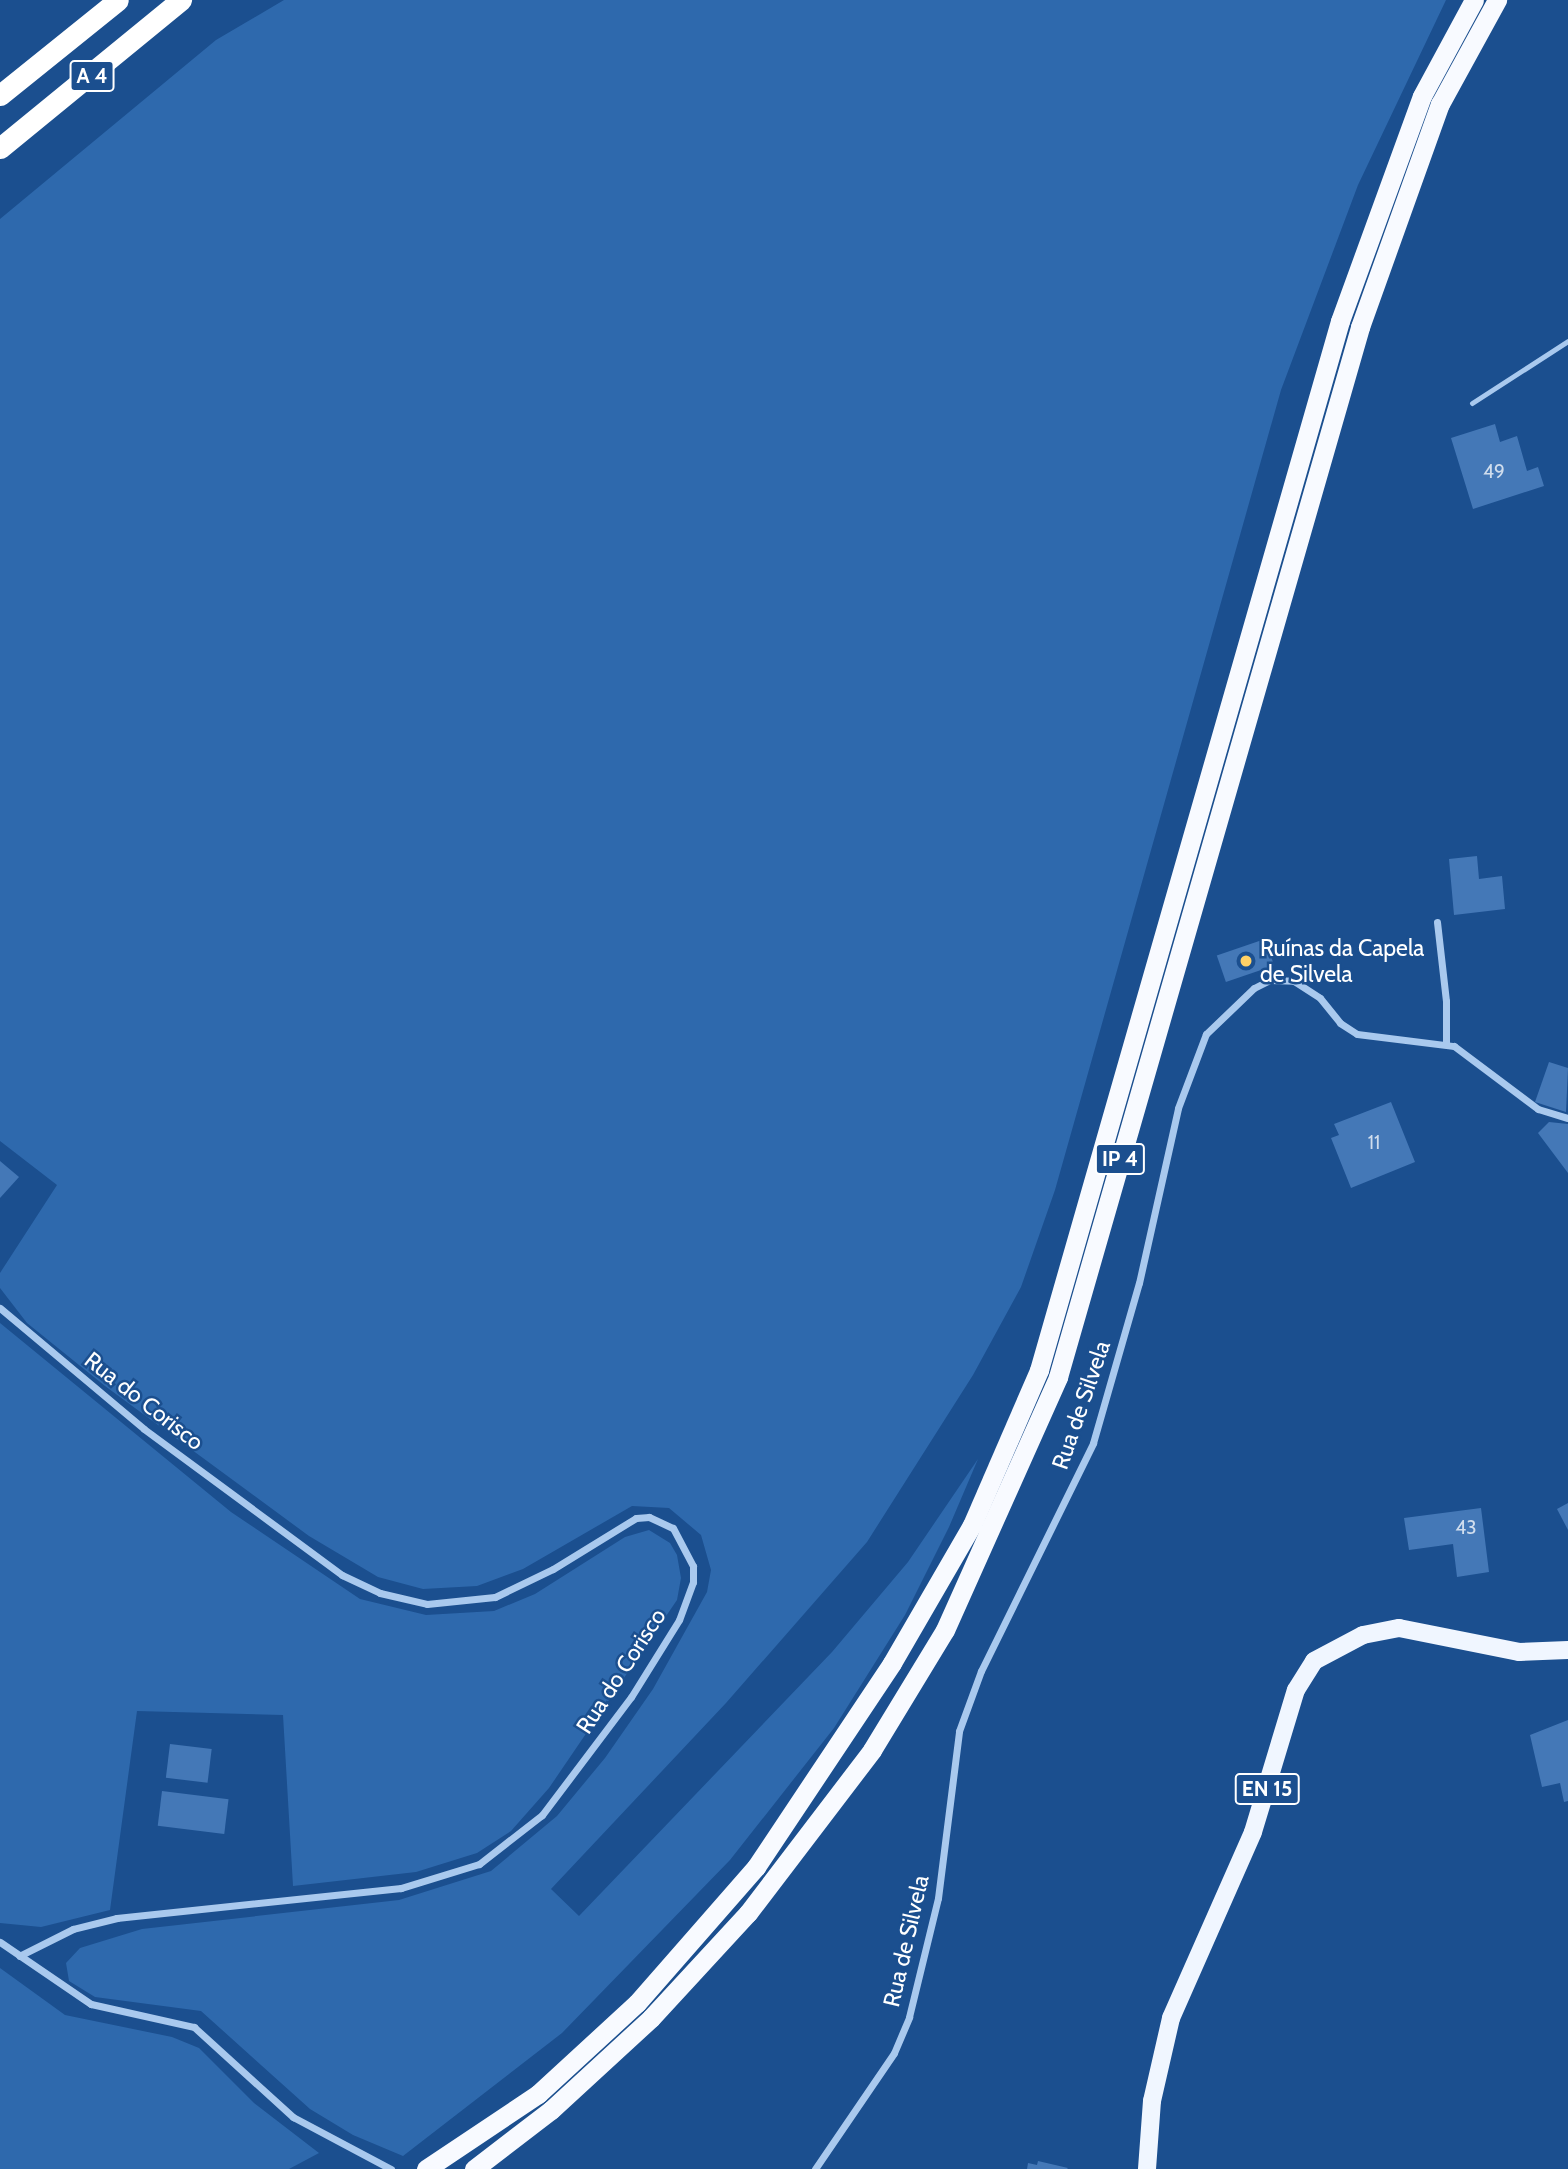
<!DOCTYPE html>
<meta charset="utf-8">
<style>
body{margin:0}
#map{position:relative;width:1568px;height:2169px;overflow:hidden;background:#1b4f8f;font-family:Cabin,sans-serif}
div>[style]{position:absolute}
.green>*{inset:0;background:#2e69ad}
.building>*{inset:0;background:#4478b7;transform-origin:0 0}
.service>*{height:5px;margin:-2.5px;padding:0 2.5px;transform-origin:2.5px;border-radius:2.5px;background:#a9c9ee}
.minor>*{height:7px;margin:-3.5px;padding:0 3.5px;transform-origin:3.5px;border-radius:3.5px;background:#a9c9ee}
.primary>*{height:18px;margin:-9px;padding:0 9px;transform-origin:9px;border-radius:9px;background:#f0f6ff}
.trunk>*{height:19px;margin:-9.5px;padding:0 9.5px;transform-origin:9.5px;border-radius:9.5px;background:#f8faff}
.motorway>*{height:21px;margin:-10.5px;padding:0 10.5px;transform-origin:10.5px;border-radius:10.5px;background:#fff}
.dots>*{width:19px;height:19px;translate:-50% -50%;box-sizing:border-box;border:4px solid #1b4f8f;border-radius:50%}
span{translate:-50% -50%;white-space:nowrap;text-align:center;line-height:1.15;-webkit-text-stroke:5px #1b4f8f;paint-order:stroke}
.number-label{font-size:19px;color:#d0dded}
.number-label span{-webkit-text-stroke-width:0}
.shield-label span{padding:2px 5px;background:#1b4f8f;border:2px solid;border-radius:5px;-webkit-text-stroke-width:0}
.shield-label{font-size:21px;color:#fff;font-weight:700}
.poi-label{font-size:23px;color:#fff}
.left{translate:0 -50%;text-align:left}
.street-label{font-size:23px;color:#fff}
</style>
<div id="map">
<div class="green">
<div style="clip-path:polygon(284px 0,1446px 0,1358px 185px,1281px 390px,1055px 1190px,1021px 1287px,973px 1375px,867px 1542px,726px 1703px,551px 1889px,579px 1916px,832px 1652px,908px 1562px,978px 1459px,949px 1527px,905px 1615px,834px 1728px,730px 1860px,562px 2033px,403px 2156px,353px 2135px,310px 2109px,201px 2011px,95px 1997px,69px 1981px,66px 1963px,80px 1948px,142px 1929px,399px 1900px,491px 1871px,557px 1816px,605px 1758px,653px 1689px,707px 1592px,711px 1570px,701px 1535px,669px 1508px,632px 1506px,523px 1569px,477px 1586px,423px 1589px,378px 1577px,309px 1536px,105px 1386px,27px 1323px,0 1288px,0 1273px,57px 1185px,0 1141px,0 219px,216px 40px)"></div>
<div style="clip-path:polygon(0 1323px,231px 1512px,360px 1599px,426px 1615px,494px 1611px,535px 1594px,625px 1537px,649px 1530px,670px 1543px,677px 1555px,681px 1578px,677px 1600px,549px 1788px,511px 1831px,477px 1853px,416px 1872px,293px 1886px,283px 1715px,137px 1711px,110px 1910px,41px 1927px,0 1923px)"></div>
<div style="clip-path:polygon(0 1968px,65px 2015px,172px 2037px,199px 2048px,254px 2103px,319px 2153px,289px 2169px,0 2169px)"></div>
</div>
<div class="building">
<div style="clip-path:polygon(1495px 424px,1500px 442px,1517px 436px,1527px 471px,1538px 467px,1544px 486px,1473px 509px,1451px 438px)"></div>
<div style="clip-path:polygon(1477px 856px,1479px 879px,1502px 876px,1505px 909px,1454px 915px,1449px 859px)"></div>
<div style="left:1265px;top:939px;width:28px;height:51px;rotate:71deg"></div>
<div style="clip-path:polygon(1549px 1062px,1568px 1068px,1566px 1112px,1535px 1102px)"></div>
<div style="clip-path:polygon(1391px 1102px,1415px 1162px,1351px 1188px,1331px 1138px,1339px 1135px,1334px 1124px)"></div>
<div style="clip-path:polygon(1549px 1122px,1568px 1124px,1568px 1173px,1538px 1133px)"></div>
<div style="clip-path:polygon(0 1161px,19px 1177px,0 1198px)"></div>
<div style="clip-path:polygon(1568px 1503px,1568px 1530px,1557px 1509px)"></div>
<div style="clip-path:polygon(1481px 1508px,1489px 1572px,1457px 1577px,1453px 1544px,1409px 1550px,1404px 1518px)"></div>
<div style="clip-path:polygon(1568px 1720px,1568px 1801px,1564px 1802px,1560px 1783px,1542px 1787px,1530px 1735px)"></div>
<div style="left:170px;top:1744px;width:42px;height:34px;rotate:7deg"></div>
<div style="left:162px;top:1791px;width:67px;height:35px;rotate:7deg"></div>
<div style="clip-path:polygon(1038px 2161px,1068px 2168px,1067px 2169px,1027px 2169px,1028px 2163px,1037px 2165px)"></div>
</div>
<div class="service">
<div style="left:1472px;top:403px;width:114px;rotate:-32.9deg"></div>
</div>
<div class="minor">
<div style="left:1437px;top:922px;width:80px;rotate:83.5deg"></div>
<div style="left:1446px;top:1001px;width:43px;rotate:90deg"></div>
<div style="left:0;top:1308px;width:188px;rotate:40deg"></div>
<div style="left:144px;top:1429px;width:246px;rotate:36.4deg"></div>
<div style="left:342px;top:1575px;width:42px;rotate:25.3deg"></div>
<div style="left:380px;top:1593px;width:48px;rotate:13.2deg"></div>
<div style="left:427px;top:1604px;width:68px;rotate:-5.9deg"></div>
<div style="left:495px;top:1597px;width:64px;rotate:-25.8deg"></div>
<div style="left:553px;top:1569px;width:97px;rotate:-31.6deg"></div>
<div style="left:636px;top:1518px;width:13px;rotate:-4deg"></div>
<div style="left:649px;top:1517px;width:26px;rotate:25deg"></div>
<div style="left:673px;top:1528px;width:43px;rotate:62.2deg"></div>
<div style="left:693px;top:1566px;width:16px;rotate:90deg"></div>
<div style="left:693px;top:1582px;width:40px;rotate:110.2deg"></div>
<div style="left:679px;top:1620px;width:91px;rotate:121.9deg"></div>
<div style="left:631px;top:1697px;width:148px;rotate:127deg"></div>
<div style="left:542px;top:1815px;width:80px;rotate:142.1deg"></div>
<div style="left:479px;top:1864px;width:82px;rotate:162.9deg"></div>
<div style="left:401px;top:1888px;width:286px;rotate:174deg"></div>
<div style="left:117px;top:1918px;width:45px;rotate:166deg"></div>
<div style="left:73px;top:1929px;width:60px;rotate:153.4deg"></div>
<div style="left:0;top:1942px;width:110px;rotate:34.3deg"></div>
<div style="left:91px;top:2004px;width:106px;rotate:12.6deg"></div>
<div style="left:194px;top:2027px;width:134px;rotate:42.3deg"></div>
<div style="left:293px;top:2117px;width:111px;rotate:28deg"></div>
<div style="left:815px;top:2169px;width:140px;rotate:-55.7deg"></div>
<div style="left:894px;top:2053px;width:39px;rotate:-67deg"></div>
<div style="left:909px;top:2017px;width:122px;rotate:-76.3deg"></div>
<div style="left:938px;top:1898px;width:168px;rotate:-82.8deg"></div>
<div style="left:959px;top:1731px;width:64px;rotate:-69.9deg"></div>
<div style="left:981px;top:1671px;width:254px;rotate:-63.8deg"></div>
<div style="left:1093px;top:1443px;width:166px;rotate:-74deg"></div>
<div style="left:1139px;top:1283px;width:179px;rotate:-77.4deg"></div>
<div style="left:1178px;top:1108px;width:79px;rotate:-69.3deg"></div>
<div style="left:1206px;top:1034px;width:66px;rotate:-43.8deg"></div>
<div style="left:1254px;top:988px;width:18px;rotate:-27deg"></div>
<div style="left:1270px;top:980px;width:24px;rotate:2deg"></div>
<div style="left:1294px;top:981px;width:31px;rotate:33deg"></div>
<div style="left:1320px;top:998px;width:32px;rotate:51deg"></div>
<div style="left:1340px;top:1023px;width:20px;rotate:33deg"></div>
<div style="left:1357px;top:1034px;width:98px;rotate:7.1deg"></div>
<div style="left:1454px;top:1046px;width:105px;rotate:36.9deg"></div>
<div style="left:1538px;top:1109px;width:31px;rotate:17deg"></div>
</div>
<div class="primary">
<div style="left:1147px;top:2169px;width:68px;rotate:-85.8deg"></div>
<div style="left:1152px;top:2101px;width:85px;rotate:-77.1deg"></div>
<div style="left:1171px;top:2018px;width:203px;rotate:-66.2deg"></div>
<div style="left:1253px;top:1832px;width:148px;rotate:-73.2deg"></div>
<div style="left:1296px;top:1690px;width:34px;rotate:-58deg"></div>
<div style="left:1314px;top:1661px;width:55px;rotate:-28deg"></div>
<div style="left:1363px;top:1635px;width:37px;rotate:-11deg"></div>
<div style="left:1399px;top:1628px;width:122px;rotate:11.3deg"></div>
<div style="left:1519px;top:1652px;width:49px;rotate:-2.3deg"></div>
</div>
<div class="trunk">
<div style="left:426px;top:2169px;width:135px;rotate:-33.8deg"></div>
<div style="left:538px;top:2094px;width:134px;rotate:-42.6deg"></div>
<div style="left:637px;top:2003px;width:181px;rotate:-48.8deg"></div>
<div style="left:756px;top:1867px;width:245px;rotate:-56.3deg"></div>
<div style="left:892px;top:1663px;width:160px;rotate:-59.9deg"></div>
<div style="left:972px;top:1525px;width:169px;rotate:-66.6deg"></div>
<div style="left:1039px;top:1370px;width:1091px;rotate:-73.99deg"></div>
<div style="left:1340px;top:321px;width:239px;rotate:-70deg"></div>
<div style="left:1422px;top:96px;width:109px;rotate:-61.6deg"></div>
<div style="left:474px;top:2169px;width:97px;rotate:-37.5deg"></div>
<div style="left:551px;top:2110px;width:136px;rotate:-42.6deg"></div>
<div style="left:651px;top:2018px;width:143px;rotate:-47.3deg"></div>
<div style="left:748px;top:1913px;width:205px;rotate:-52.7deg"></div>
<div style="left:872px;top:1750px;width:140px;rotate:-58.7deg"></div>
<div style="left:945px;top:1630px;width:277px;rotate:-65.9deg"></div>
<div style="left:1058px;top:1377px;width:1093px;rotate:-73.95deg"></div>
<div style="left:1360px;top:327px;width:237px;rotate:-70.3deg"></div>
<div style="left:1440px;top:104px;width:119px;rotate:-61.3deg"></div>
</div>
<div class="motorway">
<div style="left:0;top:95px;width:151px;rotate:-38.8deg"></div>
<div style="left:0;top:148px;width:234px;rotate:-39.3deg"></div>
</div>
<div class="dots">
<div style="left:1246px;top:961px;background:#ffd166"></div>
</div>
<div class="number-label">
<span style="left:1494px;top:472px">49</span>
<span style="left:1374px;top:1143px">11</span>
<span style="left:1466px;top:1528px">43</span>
</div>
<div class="shield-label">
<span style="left:92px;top:76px">A 4</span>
<span style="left:1120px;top:1159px">IP 4</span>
<span style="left:1267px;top:1789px">EN 15</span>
</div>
<div class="poi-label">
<span class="left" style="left:1260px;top:961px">Ruínas da Capela<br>de Silvela</span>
</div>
<div class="street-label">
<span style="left:144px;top:1401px;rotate:38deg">Rua do Corisco</span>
<span style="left:1081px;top:1405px;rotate:-71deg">Rua de Silvela</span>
<span style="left:621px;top:1671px;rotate:-57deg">Rua do Corisco</span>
<span style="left:906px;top:1941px;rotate:-77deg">Rua de Silvela</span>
</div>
</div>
